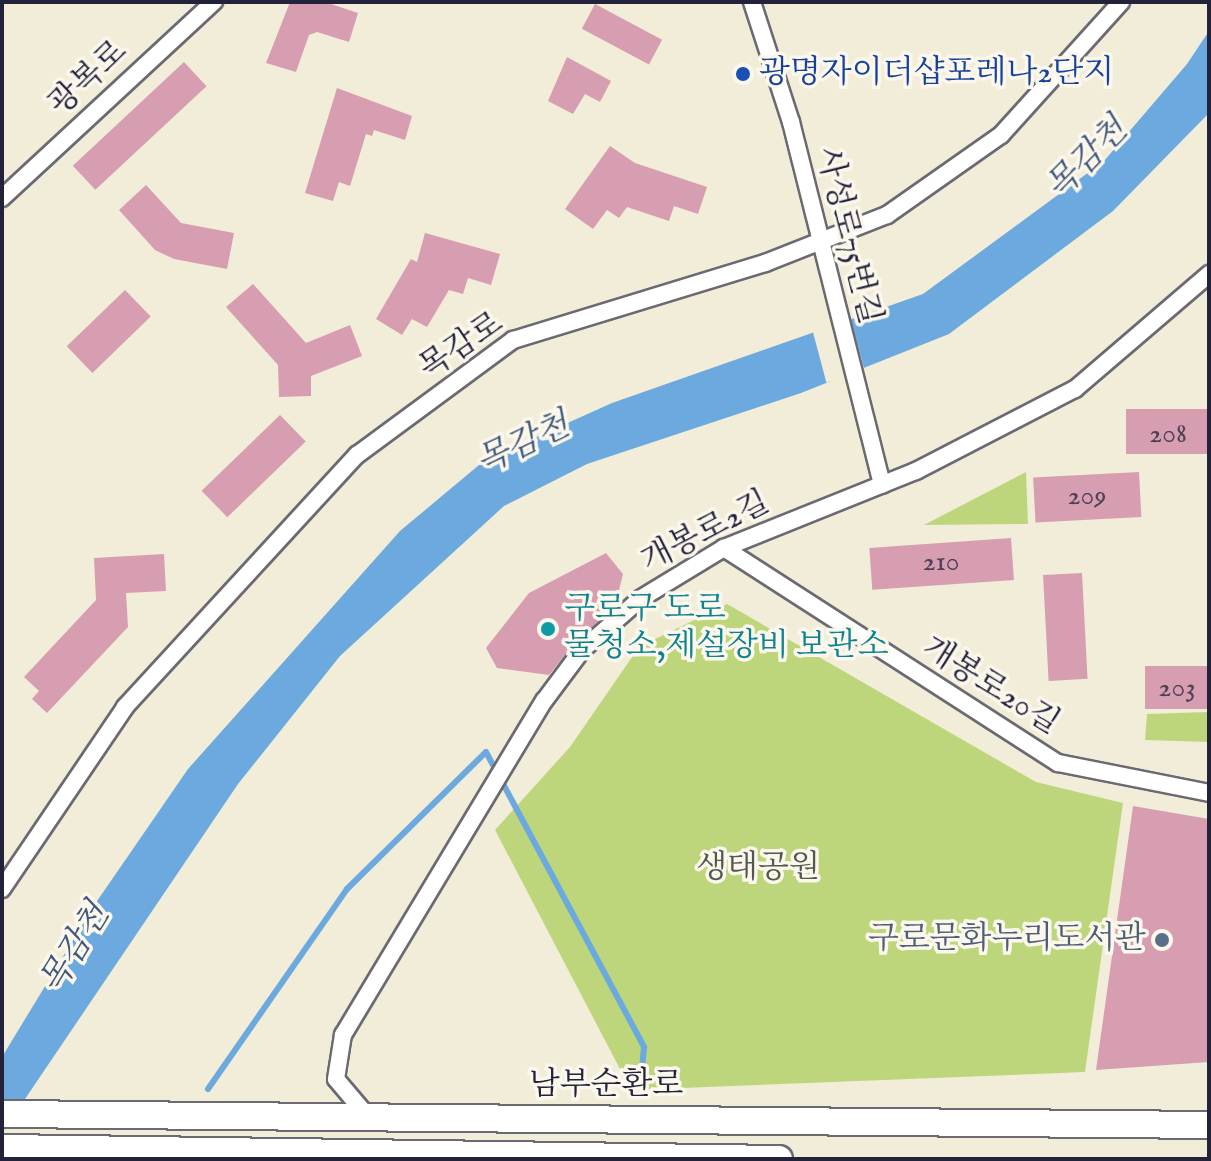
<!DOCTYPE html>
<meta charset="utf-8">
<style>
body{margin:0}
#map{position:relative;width:1211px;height:1161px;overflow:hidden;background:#f2edd8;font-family:"IM FELL English","Noto Serif KR",serif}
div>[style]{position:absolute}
.green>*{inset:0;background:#bed67b}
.water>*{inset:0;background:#6ca9de}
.pier>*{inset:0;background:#f2edd8;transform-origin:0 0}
.stream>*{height:6px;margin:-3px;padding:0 3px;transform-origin:3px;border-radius:3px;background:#6ca9de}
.building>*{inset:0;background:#d69eb0;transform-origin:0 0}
.roads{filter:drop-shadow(2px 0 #6b6972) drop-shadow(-2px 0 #6b6972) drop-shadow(0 2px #6b6972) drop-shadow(0 -2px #6b6972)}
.minor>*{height:16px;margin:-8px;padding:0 8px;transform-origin:8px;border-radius:8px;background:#fff}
.primary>*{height:26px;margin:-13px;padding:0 13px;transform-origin:13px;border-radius:13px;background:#fff}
.dots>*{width:22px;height:22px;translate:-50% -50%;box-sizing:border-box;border:4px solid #fbf7ec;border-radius:50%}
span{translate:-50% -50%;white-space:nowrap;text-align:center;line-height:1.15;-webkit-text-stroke:7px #fbf7ec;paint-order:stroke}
.number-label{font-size:28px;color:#4f4158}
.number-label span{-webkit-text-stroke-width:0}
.transit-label{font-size:32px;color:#164399}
.left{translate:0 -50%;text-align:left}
.street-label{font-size:32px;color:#22223b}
.culture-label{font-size:32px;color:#0d838f}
.park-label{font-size:32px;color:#51584e}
.service-label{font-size:32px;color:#4e5e75}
.right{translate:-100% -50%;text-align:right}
.water-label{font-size:34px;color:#40587c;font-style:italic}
.frame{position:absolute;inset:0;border:4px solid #22223b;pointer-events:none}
</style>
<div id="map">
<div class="green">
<div style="clip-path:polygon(1026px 472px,1028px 524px,924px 525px)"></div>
<div style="clip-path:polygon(727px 604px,1036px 782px,1123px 803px,1085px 1072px,631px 1090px,495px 830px,570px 747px,639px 647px)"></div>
<div style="clip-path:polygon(1209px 712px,1209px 742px,1145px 740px,1147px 714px)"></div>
</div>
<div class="water">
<div style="clip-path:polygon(1209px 31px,1209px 113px,1113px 211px,949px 334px,801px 393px,587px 464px,504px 506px,340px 656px,238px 784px,2px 1133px,2px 1057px,95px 904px,188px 769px,400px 531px,485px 460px,612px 403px,923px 294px,1104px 161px,1187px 64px)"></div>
</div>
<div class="pier">
<div style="left:850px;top:316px;width:58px;height:40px;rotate:75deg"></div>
</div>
<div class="stream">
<div style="left:208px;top:1089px;width:244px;rotate:-55.2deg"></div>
<div style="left:347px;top:889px;width:195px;rotate:-44.6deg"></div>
<div style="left:486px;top:752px;width:335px;rotate:61.8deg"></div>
<div style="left:644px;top:1047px;width:34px;rotate:95deg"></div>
</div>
<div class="building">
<div style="clip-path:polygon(290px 2px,325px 2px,358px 13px,349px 42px,317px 32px,309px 35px,296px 72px,266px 63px)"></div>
<div style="left:595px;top:4px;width:76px;height:28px;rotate:28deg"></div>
<div style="clip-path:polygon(567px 57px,611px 81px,600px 102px,585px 94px,573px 114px,548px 101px)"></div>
<div style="left:184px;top:62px;width:33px;height:152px;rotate:47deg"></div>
<div style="clip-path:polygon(337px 88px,412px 116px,405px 140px,374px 130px,372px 136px,366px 134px,350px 186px,339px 182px,333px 201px,305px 193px)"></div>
<div style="clip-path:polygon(610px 146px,635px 163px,707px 187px,698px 214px,674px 206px,669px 221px,627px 207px,619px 218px,607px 210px,593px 229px,565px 209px)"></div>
<div style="clip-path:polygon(146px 185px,181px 223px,234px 233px,227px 269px,174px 259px,155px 250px,119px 210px)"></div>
<div style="clip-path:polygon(425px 233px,500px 254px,491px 285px,468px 278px,463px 294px,449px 290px,427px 327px,412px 319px,402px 335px,376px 319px,411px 259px,417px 262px)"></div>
<div style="clip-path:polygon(253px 284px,306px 343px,350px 325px,362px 356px,311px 376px,311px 396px,279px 397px,278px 365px,226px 307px)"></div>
<div style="left:125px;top:290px;width:37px;height:81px;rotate:46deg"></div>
<div style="left:1209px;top:409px;width:45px;height:83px;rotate:90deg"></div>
<div style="left:280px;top:415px;width:37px;height:109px;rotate:46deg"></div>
<div style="left:1139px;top:472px;width:45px;height:106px;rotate:87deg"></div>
<div style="left:1011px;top:538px;width:42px;height:142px;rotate:86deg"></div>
<div style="clip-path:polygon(606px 553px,623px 574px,615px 606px,575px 642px,549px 675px,497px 668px,486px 648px,529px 593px)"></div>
<div style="clip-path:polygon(164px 554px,166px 591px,126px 593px,128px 627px,47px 713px,32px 699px,39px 691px,24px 677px,96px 600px,94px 558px)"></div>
<div style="left:1082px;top:573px;width:106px;height:39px;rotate:87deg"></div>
<div style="left:1209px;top:666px;width:43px;height:64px;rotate:90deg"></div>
<div style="clip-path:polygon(1133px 806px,1209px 819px,1209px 1062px,1096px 1070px)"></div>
</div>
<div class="roads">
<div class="minor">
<div style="left:752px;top:2px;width:126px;rotate:72deg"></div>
<div style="left:791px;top:122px;width:374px;rotate:75.9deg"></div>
<div style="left:2px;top:198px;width:289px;rotate:-42.8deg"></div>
<div style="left:724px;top:548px;width:397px;rotate:32.8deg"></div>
<div style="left:1058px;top:763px;width:154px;rotate:11.2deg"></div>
<div style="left:2px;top:889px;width:220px;rotate:-55.9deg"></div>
<div style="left:125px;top:707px;width:343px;rotate:-47.4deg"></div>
<div style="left:357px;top:455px;width:194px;rotate:-36.4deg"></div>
<div style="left:513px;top:340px;width:264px;rotate:-17deg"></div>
<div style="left:765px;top:263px;width:131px;rotate:-21.5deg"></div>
<div style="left:887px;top:215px;width:139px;rotate:-35.1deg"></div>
<div style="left:1001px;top:135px;width:179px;rotate:-47.9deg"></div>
<div style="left:369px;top:1118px;width:51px;rotate:-130.2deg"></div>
<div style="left:336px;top:1079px;width:45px;rotate:-81deg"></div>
<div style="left:343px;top:1035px;width:390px;rotate:-59deg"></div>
<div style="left:544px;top:701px;width:64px;rotate:-53.3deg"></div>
<div style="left:582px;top:650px;width:77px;rotate:-41.3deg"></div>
<div style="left:640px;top:599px;width:98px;rotate:-31.3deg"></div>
<div style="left:724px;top:548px;width:207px;rotate:-21.9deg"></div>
<div style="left:916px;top:471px;width:179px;rotate:-27.3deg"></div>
<div style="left:1075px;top:389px;width:177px;rotate:-40.6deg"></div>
</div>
<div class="primary">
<div style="left:2px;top:1114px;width:1207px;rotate:0.52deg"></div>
<div style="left:2px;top:1148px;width:777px;rotate:0.81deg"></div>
</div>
</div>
<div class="dots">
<div style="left:743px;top:74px;background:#1a4fb4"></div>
<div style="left:548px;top:629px;background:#0f9aa8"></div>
<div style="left:1162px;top:940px;background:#5c6f8a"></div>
</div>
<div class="number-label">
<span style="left:1168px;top:435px">208</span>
<span style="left:1087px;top:497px">209</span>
<span style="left:941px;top:563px">210</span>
<span style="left:1177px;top:689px">203</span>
</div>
<div class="transit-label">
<span class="left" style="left:759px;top:74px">광명자이더샵포레나2단지</span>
</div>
<div class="street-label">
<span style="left:89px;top:79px;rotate:-43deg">광복로</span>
<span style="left:847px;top:236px;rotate:76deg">사성로75번길</span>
<span style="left:462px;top:347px;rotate:-34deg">목감로</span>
<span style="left:706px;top:533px;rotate:-27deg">개봉로2길</span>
<span style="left:990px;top:687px;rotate:32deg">개봉로20길</span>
<span style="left:606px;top:1086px">남부순환로</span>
</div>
<div class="culture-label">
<span class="left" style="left:564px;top:629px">구로구 도로<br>물청소,제설장비 보관소</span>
</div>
<div class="park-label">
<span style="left:758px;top:869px">생태공원</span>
</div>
<div class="service-label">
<span class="right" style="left:1146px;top:940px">구로문화누리도서관</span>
</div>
<div class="water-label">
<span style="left:1087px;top:159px;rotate:-45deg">목감천</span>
<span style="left:523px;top:444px;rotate:-25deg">목감천</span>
<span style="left:75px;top:949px;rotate:-58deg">목감천</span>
</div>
<div class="frame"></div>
</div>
